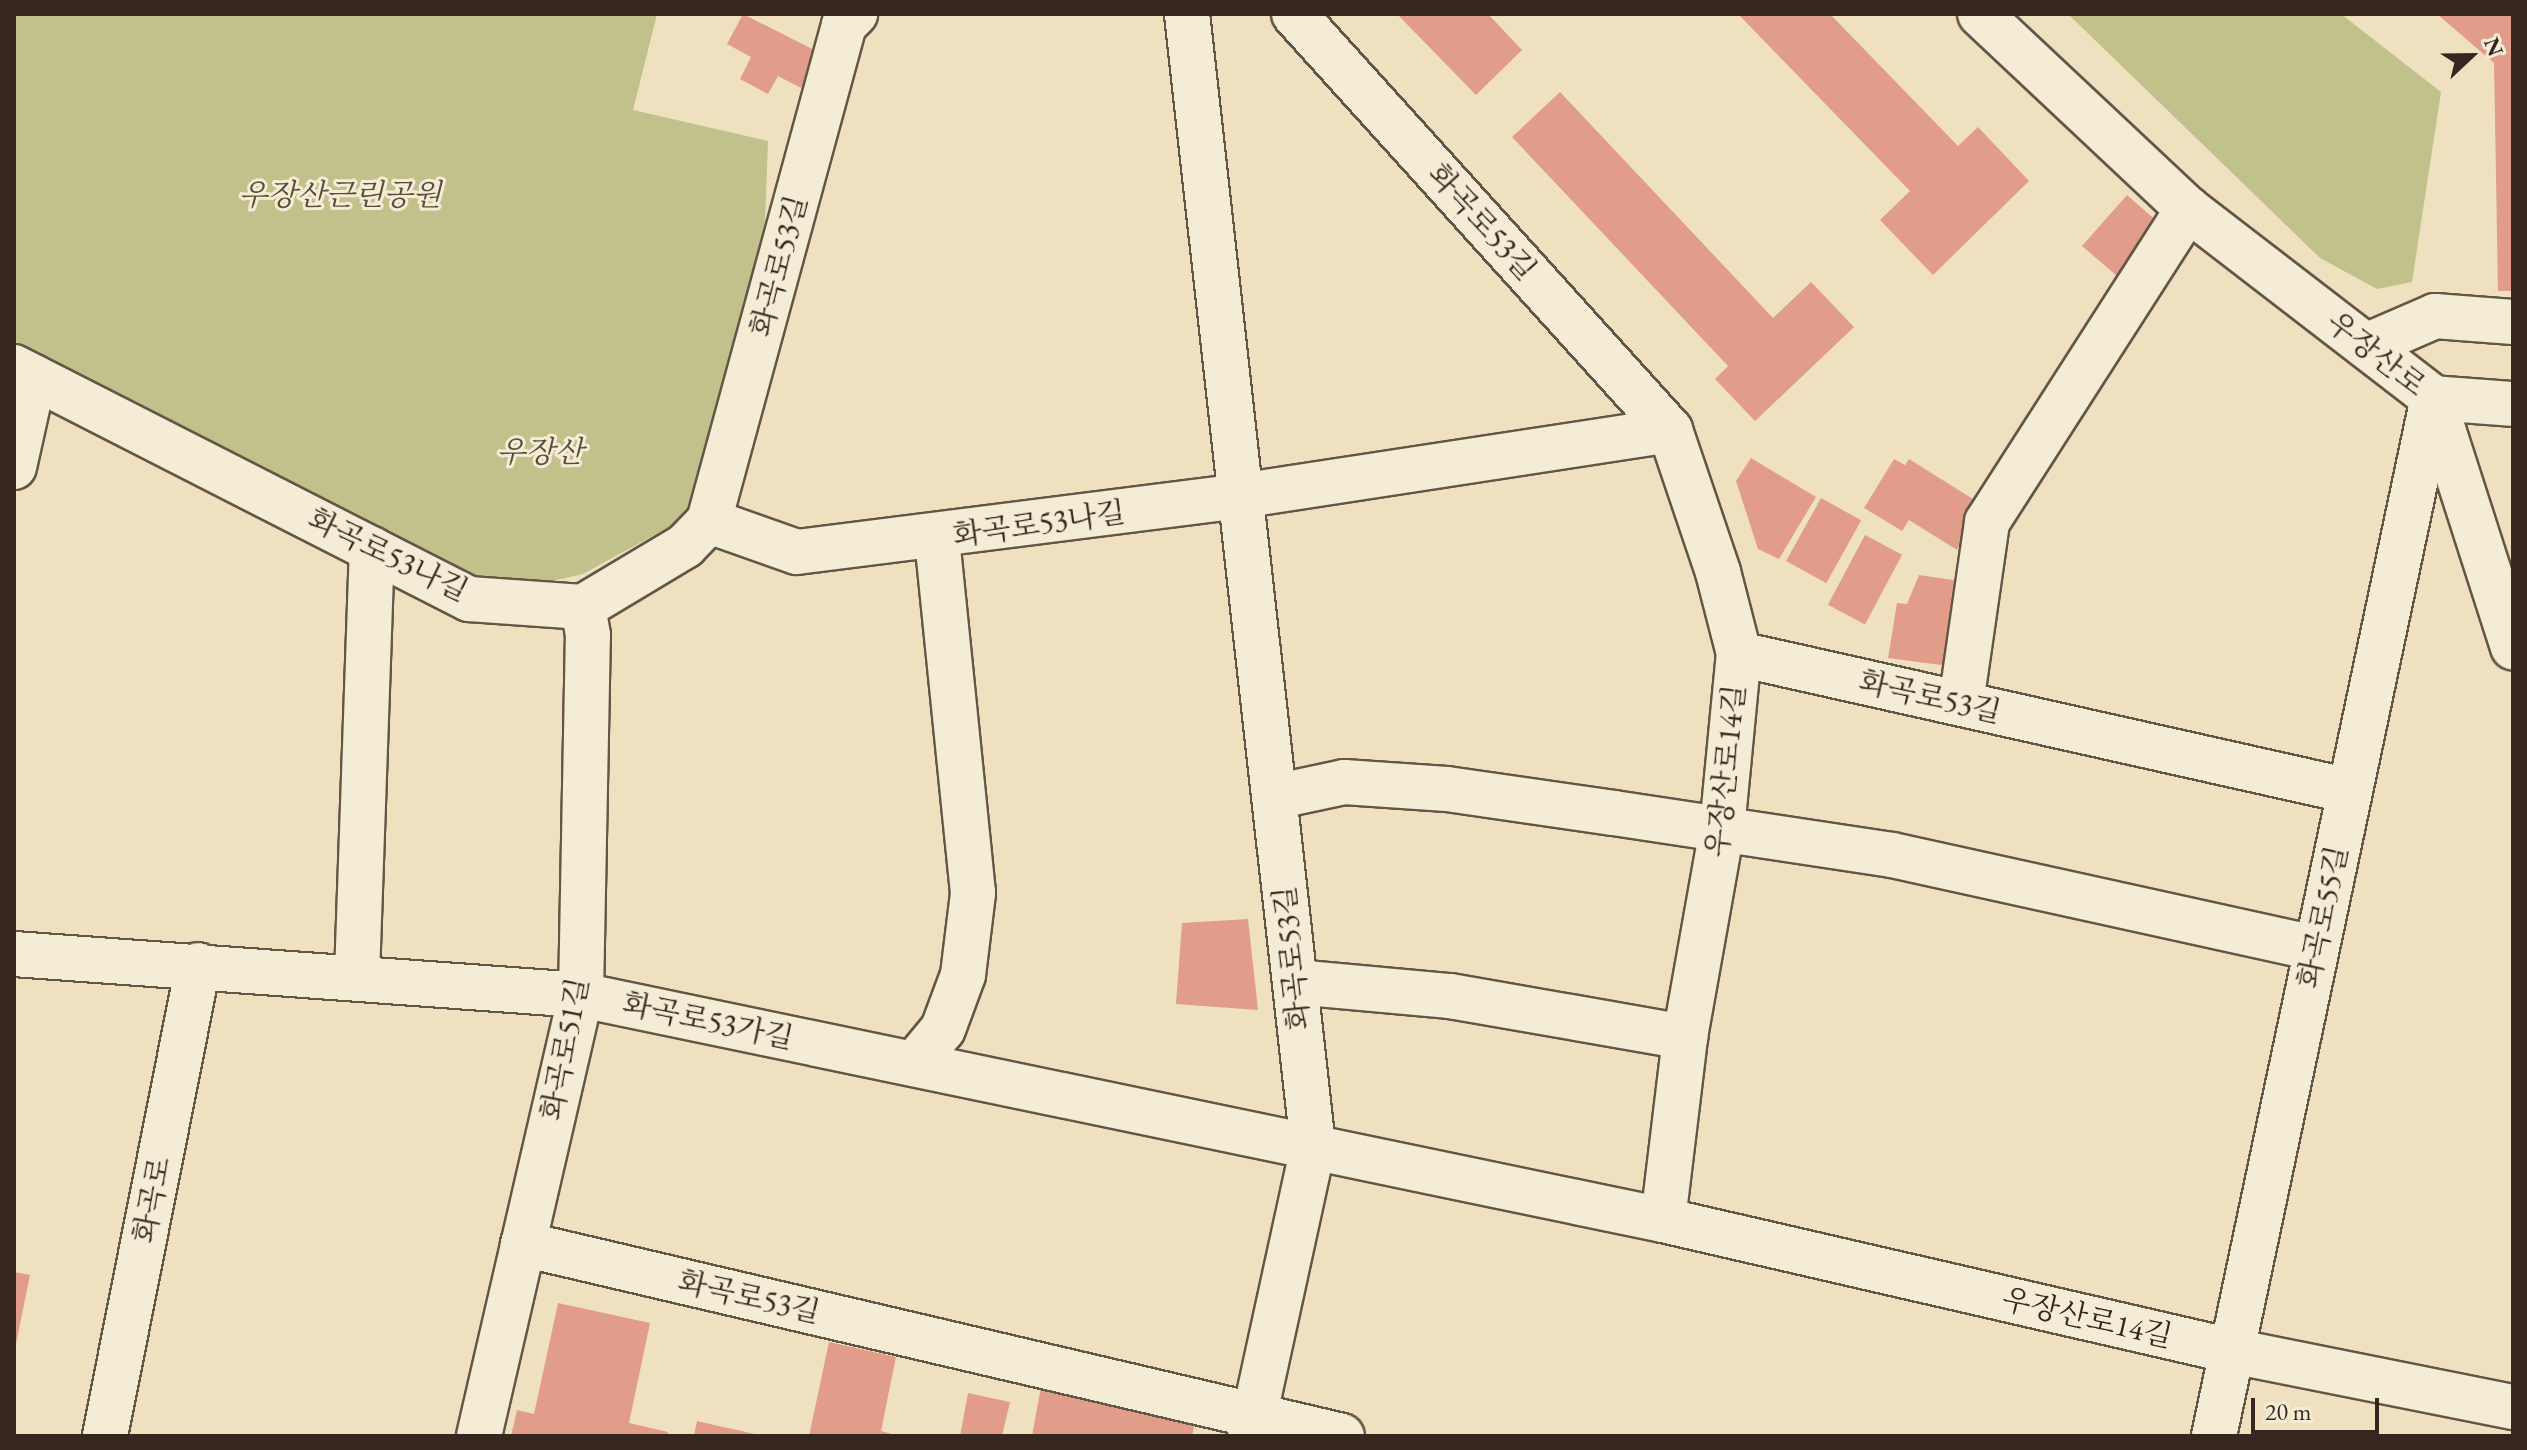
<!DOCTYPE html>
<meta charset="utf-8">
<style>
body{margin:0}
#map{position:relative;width:2527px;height:1450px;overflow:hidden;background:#efe1bf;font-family:"EB Garamond","Noto Serif KR",serif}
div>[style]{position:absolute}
.green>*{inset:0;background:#c1c18c}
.building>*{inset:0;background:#e19d89;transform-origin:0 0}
.roads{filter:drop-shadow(2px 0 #645647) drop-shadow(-2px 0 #645647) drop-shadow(0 2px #645647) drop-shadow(0 -2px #645647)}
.minor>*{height:44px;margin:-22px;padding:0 22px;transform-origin:22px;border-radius:22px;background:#f5ecd5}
span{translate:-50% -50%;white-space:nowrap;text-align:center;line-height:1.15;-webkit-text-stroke:6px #f5ecd5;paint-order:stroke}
.park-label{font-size:30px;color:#584e3a;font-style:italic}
.street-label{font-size:30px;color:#35271f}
.frame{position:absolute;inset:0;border:16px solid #35271f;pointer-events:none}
.north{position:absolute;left:2431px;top:16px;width:80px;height:80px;-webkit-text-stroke:6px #f5ecd5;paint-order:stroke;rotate:68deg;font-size:22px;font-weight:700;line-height:32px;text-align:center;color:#35271f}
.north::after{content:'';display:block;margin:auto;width:28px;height:36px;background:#35271f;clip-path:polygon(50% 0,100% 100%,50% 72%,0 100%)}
.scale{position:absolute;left:2251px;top:1398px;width:128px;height:36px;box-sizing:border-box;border:4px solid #35271f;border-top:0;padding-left:10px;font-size:24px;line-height:28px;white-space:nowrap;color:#35271f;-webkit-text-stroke:6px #f5ecd5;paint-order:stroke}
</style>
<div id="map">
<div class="green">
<div style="clip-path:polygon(14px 14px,657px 14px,633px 110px,768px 141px,765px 222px,691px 515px,583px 574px,522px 588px,432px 567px,14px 351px)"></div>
<div style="clip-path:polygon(2068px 14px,2341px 14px,2441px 92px,2412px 282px,2377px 289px,2320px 258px)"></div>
</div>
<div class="building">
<div style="clip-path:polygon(743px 14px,820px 53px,801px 88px,778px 76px,768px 94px,740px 79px,751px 57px,727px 44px)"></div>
<div style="clip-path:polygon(1397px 14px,1488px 14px,1522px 50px,1476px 95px)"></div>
<div style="clip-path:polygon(1738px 14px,1830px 14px,1958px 146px,1978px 127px,2029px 181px,1933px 275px,1880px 220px,1910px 191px)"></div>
<div style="clip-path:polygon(2437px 14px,2513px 14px,2513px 291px,2498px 291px,2494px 63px)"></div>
<div style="clip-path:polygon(1560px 92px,1773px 318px,1811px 282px,1854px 327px,1755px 421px,1715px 379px,1728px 366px,1512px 137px)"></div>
<div style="clip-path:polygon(2127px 195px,2168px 231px,2142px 248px,2117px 276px,2082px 246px)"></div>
<div style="clip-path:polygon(1751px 458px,1816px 497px,1779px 559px,1758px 549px,1736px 481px)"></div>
<div style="clip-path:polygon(1894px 459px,1905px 465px,1909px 459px,1984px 506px,1957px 550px,1909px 520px,1902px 531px,1864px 508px)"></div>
<div style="left:1821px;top:498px;width:46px;height:72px;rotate:29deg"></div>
<div style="left:1865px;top:535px;width:42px;height:79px;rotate:28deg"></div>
<div style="clip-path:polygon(1919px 575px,1966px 582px,1956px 667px,1888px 658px,1897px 603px,1907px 604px)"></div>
<div style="clip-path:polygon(1248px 919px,1258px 1010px,1176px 1004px,1182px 923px)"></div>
<div style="clip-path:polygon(14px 1272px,30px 1275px,15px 1349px,14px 1348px)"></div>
<div style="clip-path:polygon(558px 1303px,650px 1323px,629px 1423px,668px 1432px,667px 1436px,511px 1436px,517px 1410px,534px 1414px)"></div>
<div style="clip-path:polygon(829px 1342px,896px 1357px,881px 1431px,899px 1436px,809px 1436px)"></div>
<div style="clip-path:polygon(1041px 1387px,1196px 1419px,1192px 1436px,1032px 1436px)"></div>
<div style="clip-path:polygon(968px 1393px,1010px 1402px,1002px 1436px,960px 1436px)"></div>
<div style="clip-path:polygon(697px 1421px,759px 1435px,759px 1436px,694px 1436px)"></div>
</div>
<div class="roads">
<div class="minor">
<div style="left:1187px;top:14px;width:1140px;rotate:83.65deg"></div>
<div style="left:1313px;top:1147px;width:296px;rotate:102.3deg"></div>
<div style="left:1294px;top:14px;width:561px;rotate:47.89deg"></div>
<div style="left:1670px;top:430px;width:150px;rotate:71.3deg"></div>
<div style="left:1718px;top:572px;width:85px;rotate:75.6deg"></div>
<div style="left:1739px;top:654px;width:626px;rotate:12.64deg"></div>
<div style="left:1980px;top:14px;width:285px;rotate:43.2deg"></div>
<div style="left:2188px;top:209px;width:309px;rotate:37.6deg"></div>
<div style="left:2433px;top:398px;width:262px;rotate:72.2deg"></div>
<div style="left:2366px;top:346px;width:75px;rotate:-23.5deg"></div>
<div style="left:2435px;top:316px;width:78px;rotate:4.4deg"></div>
<div style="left:14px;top:367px;width:511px;rotate:27.02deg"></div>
<div style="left:469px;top:599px;width:114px;rotate:4deg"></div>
<div style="left:583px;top:607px;width:119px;rotate:-30.9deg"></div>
<div style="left:685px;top:546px;width:35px;rotate:-46deg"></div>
<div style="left:709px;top:521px;width:93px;rotate:19.4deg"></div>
<div style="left:797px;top:552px;width:447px;rotate:-7.2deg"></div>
<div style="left:1240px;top:496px;width:435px;rotate:-8.7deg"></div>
<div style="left:14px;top:467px;width:92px;rotate:-77.5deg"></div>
<div style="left:709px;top:521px;width:514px;rotate:-74.77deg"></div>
<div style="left:844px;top:25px;width:16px;rotate:-45deg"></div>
<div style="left:1961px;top:703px;width:183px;rotate:-81.8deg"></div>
<div style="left:1987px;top:522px;width:372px;rotate:-57.3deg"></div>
<div style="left:1274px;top:797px;width:72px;rotate:-12.1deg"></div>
<div style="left:1344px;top:782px;width:103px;rotate:3.9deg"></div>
<div style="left:1447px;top:789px;width:169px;rotate:8.2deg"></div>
<div style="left:1614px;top:813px;width:281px;rotate:8.6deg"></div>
<div style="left:1892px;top:855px;width:434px;rotate:12.4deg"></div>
<div style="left:14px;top:954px;width:568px;rotate:4.14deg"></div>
<div style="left:581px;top:995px;width:1105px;rotate:11.75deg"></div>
<div style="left:1663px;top:1220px;width:584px;rotate:12.97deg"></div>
<div style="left:2232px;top:1351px;width:287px;rotate:11.3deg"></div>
<div style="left:357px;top:976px;width:427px;rotate:-88deg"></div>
<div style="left:1295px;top:982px;width:156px;rotate:5.2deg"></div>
<div style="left:1450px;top:996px;width:239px;rotate:9.9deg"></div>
<div style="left:914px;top:1064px;width:45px;rotate:-50.4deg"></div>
<div style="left:943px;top:1029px;width:58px;rotate:-69.7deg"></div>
<div style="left:963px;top:975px;width:83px;rotate:-83deg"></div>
<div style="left:973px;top:893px;width:357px;rotate:-95.8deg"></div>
<div style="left:1663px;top:1220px;width:184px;rotate:-83.1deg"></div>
<div style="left:1685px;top:1037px;width:211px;rotate:-79.9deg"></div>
<div style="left:1722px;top:829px;width:176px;rotate:-84.5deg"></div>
<div style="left:523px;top:1244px;width:841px;rotate:13.19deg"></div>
<div style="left:105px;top:1436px;width:480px;rotate:-78.8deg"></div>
<div style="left:479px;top:1436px;width:453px;rotate:-77deg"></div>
<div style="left:581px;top:995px;width:360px;rotate:-88.9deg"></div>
<div style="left:588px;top:635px;width:28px;rotate:-100deg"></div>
<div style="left:2214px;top:1436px;width:1061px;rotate:-78.09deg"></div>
<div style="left:2433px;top:398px;width:80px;rotate:4.3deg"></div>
</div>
</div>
<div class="park-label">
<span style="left:340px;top:195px">우장산근린공원</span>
<span style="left:540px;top:452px">우장산</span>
</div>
<div class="street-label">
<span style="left:1482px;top:222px;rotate:48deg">화곡로53길</span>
<span style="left:779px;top:266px;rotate:-75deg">화곡로53길</span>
<span style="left:2376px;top:354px;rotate:38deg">우장산로</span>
<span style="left:1039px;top:524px;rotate:-8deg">화곡로53나길</span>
<span style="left:388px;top:555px;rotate:26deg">화곡로53나길</span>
<span style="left:1930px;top:697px;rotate:13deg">화곡로53길</span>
<span style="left:1726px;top:771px;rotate:-84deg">우장산로14길</span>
<span style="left:2323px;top:917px;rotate:-78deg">화곡로55길</span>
<span style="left:1292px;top:958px;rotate:-96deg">화곡로53길</span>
<span style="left:708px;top:1021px;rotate:12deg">화곡로53가길</span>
<span style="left:565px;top:1049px;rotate:-79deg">화곡로51길</span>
<span style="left:152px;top:1200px;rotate:-79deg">화곡로</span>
<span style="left:749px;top:1297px;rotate:13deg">화곡로53길</span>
<span style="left:2087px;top:1318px;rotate:13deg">우장산로14길</span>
</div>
<div class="frame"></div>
<div class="north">N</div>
<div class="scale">20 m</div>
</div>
